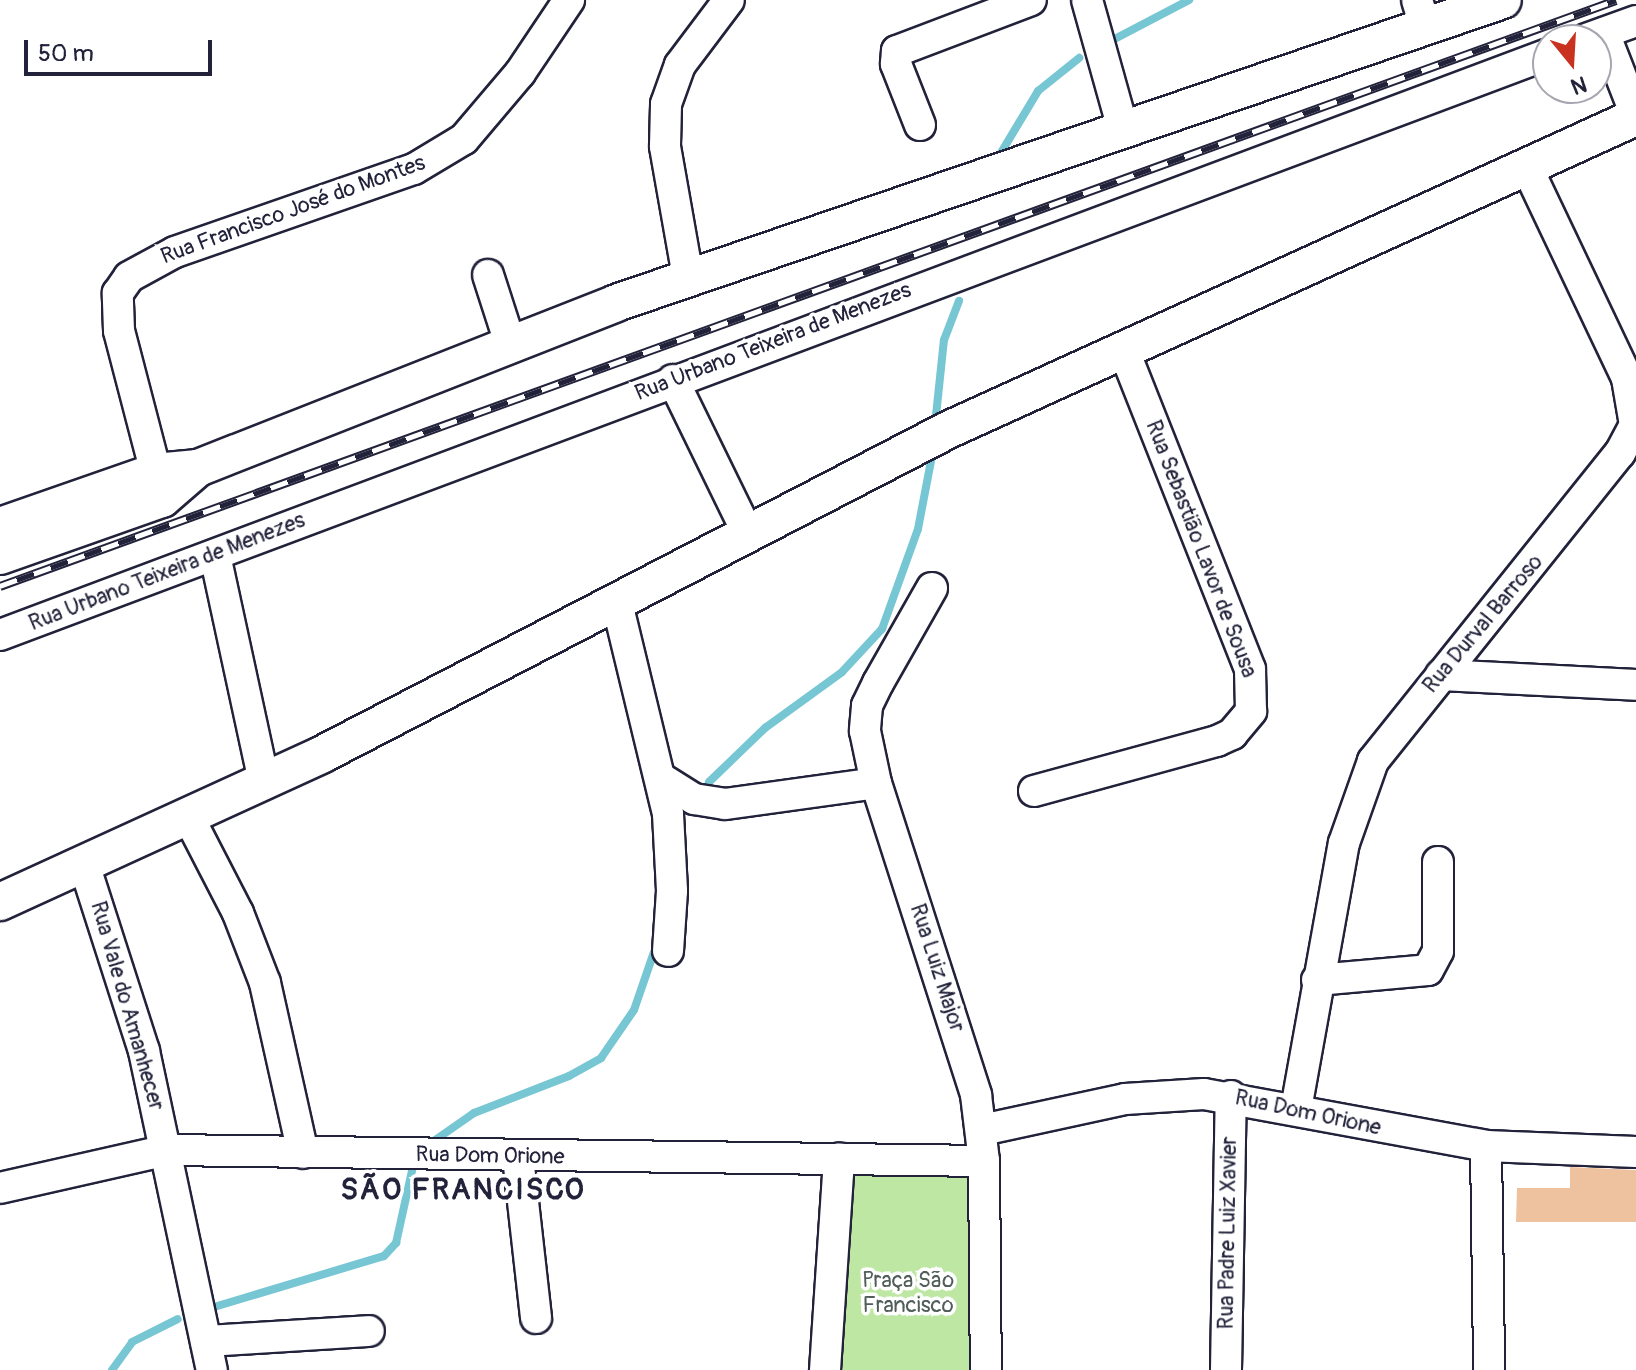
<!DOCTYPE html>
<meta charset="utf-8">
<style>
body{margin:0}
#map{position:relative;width:1636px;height:1370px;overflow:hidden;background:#fff;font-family:Pangolin,sans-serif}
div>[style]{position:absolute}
.green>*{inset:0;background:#bee7a4;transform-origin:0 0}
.stream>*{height:8px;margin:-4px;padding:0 4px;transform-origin:4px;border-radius:4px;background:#77c6d3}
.building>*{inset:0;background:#eec29e}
.roads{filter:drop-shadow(2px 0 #22223b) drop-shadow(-2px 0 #22223b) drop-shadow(0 2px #22223b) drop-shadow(0 -2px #22223b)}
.minor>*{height:30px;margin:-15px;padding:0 15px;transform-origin:15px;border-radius:15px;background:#fff}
.tertiary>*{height:36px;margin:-18px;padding:0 18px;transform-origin:18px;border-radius:18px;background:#fff}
.rail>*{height:9px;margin-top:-4.5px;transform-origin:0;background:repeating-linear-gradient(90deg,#fff 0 18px,#22223b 0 36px);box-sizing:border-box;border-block:2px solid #22223b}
span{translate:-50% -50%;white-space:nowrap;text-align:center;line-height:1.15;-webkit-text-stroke:7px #fff;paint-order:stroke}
.street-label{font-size:22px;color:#22223b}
.park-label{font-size:22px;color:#515d5a}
.district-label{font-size:30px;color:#22223b;font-weight:700;letter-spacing:2px}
.north{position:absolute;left:1532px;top:24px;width:80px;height:80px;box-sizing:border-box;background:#fff;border:2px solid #a7a7b1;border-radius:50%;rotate:162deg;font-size:22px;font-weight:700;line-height:32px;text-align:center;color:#22223b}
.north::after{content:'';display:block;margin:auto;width:28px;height:36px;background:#c8321e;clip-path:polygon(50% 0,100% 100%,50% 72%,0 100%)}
.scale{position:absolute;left:24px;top:40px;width:188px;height:36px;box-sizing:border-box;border:4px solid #22223b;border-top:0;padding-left:10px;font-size:24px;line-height:28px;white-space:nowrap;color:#22223b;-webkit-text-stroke:6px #fff;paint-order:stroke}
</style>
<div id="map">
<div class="green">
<div style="left:839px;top:1158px;width:145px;height:212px;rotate:1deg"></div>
</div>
<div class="stream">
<div style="left:1105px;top:44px;width:95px;rotate:-27.6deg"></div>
<div style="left:999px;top:156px;width:76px;rotate:-59deg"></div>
<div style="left:1038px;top:91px;width:53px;rotate:-38.8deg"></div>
<div style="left:935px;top:425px;width:85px;rotate:-84deg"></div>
<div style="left:944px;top:340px;width:42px;rotate:-69deg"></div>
<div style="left:709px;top:782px;width:78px;rotate:-44deg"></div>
<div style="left:765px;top:728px;width:95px;rotate:-36deg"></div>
<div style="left:842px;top:672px;width:59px;rotate:-47.1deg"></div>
<div style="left:882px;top:629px;width:106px;rotate:-70.2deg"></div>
<div style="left:918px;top:529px;width:80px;rotate:-79.2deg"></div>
<div style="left:428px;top:1145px;width:56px;rotate:-34.8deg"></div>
<div style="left:474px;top:1113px;width:102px;rotate:-21.3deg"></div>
<div style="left:569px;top:1076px;width:37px;rotate:-29deg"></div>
<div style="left:601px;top:1058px;width:58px;rotate:-55.5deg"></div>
<div style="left:634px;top:1010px;width:61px;rotate:-71deg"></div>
<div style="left:214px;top:1307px;width:177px;rotate:-16.7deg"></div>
<div style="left:384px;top:1256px;width:18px;rotate:-47deg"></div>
<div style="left:396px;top:1243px;width:83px;rotate:-77.5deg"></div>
<div style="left:112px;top:1370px;width:34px;rotate:-54deg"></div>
<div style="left:132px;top:1342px;width:51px;rotate:-26.6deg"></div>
</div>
<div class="building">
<div style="clip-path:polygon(1570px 1167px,1636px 1170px,1636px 1222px,1516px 1222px,1517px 1188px,1570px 1188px)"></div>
</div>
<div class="roads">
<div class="minor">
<div style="left:1087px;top:0;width:134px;rotate:74.4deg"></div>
<div style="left:1417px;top:0;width:27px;rotate:73deg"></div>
<div style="left:1604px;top:33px;width:88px;rotate:68.7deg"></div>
<div style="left:1586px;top:39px;width:53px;rotate:-19.8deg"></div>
<div style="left:920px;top:125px;width:66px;rotate:-111.5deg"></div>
<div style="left:896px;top:64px;width:13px;rotate:-86deg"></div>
<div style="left:897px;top:51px;width:143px;rotate:-20.8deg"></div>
<div style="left:488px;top:275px;width:71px;rotate:72.1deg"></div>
<div style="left:688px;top:277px;width:133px;rotate:-100deg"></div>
<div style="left:665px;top:146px;width:42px;rotate:-88.6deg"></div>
<div style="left:666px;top:104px;width:41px;rotate:-70.3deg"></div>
<div style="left:680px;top:65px;width:81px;rotate:-53deg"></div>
<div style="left:673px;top:380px;width:171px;rotate:64deg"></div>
<div style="left:161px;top:492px;width:166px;rotate:-104.6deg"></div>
<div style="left:119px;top:331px;width:38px;rotate:-92deg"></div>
<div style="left:118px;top:293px;width:19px;rotate:-55deg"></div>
<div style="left:129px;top:277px;width:52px;rotate:-28.5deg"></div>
<div style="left:175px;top:252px;width:253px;rotate:-19.2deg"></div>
<div style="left:414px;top:169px;width:58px;rotate:-31deg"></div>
<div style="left:464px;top:139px;width:87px;rotate:-49.7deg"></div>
<div style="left:520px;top:73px;width:88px;rotate:-56.1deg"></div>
<div style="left:215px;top:555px;width:232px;rotate:77.8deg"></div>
<div style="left:932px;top:588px;width:109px;rotate:119.6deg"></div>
<div style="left:878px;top:683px;width:25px;rotate:116deg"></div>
<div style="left:867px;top:706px;width:25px;rotate:95deg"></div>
<div style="left:865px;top:731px;width:53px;rotate:78.1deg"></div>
<div style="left:876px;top:783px;width:328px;rotate:72.2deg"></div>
<div style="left:976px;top:1095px;width:66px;rotate:83.1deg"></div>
<div style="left:984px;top:1161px;width:209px;rotate:89.5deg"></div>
<div style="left:617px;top:603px;width:217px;rotate:76.4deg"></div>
<div style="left:668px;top:814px;width:77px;rotate:87deg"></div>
<div style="left:672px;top:891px;width:60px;rotate:93.8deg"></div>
<div style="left:0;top:635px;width:1653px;rotate:-20.57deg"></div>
<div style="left:1441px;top:675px;width:195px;rotate:2.9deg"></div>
<div style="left:662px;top:779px;width:38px;rotate:32deg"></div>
<div style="left:694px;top:799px;width:31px;rotate:9deg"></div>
<div style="left:725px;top:804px;width:152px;rotate:-7.9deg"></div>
<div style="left:1034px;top:791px;width:190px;rotate:-15.3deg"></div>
<div style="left:1217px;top:741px;width:17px;rotate:-25deg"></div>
<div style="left:1232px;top:734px;width:30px;rotate:-50deg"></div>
<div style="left:1251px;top:711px;width:42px;rotate:-91.4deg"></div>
<div style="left:1250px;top:669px;width:345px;rotate:-111.6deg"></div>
<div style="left:189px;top:818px;width:107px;rotate:62.7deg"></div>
<div style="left:238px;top:913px;width:75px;rotate:68.9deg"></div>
<div style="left:265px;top:983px;width:174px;rotate:77.4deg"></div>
<div style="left:84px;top:864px;width:196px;rotate:72.2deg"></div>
<div style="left:144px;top:1051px;width:326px;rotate:78deg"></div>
<div style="left:1317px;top:980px;width:111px;rotate:-5.1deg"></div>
<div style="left:1428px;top:970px;width:21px;rotate:-62deg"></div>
<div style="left:1438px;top:951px;width:89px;rotate:-90deg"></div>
<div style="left:1296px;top:1109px;width:270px;rotate:-79.8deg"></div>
<div style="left:1344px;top:843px;width:87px;rotate:-70.5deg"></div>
<div style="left:1373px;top:761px;width:395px;rotate:-51.3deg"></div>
<div style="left:1620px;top:453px;width:32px;rotate:-62deg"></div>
<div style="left:1635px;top:425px;width:48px;rotate:-99.7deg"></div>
<div style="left:1627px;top:378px;width:233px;rotate:-115.4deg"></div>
<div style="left:982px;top:1130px;width:146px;rotate:-12.2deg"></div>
<div style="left:1125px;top:1099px;width:79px;rotate:-3.6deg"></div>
<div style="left:1204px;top:1094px;width:287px;rotate:10.4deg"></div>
<div style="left:1486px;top:1146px;width:150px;rotate:2.3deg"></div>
<div style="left:1486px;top:1146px;width:224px;rotate:89.2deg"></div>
<div style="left:518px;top:1157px;width:162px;rotate:83.6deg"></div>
<div style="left:0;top:1188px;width:171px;rotate:-12.8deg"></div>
<div style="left:167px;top:1150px;width:817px;rotate:0.77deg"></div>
<div style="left:206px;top:1341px;width:163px;rotate:-3.5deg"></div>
<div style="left:825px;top:1370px;width:212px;rotate:-86.2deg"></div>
<div style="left:1226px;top:1370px;width:274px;rotate:-89deg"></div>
</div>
<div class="tertiary">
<div style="left:0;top:526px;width:164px;rotate:-19.2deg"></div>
<div style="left:155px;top:472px;width:43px;rotate:-5.3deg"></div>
<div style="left:198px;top:468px;width:449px;rotate:-21.5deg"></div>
<div style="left:616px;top:303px;width:937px;rotate:-18.86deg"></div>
<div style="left:0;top:556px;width:172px;rotate:-19.4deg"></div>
<div style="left:162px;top:499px;width:48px;rotate:-40.7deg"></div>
<div style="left:0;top:902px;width:353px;rotate:-24.6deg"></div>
<div style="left:321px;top:755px;width:708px;rotate:-27.4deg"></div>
<div style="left:950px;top:429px;width:754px;rotate:-24.46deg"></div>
</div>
</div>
<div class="rail">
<div style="left:0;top:586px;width:1719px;rotate:-19.93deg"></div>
</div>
<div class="street-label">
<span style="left:293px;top:210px;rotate:-20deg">Rua Francisco José do Montes</span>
<span style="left:773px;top:342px;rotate:-21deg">Rua Urbano Teixeira de Menezes</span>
<span style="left:1201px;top:549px;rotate:69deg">Rua Sebastião Lavor de Sousa</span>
<span style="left:167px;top:572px;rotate:-21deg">Rua Urbano Teixeira de Menezes</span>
<span style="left:1483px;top:624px;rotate:-50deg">Rua Durval Barroso</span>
<span style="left:937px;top:968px;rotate:72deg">Rua Luiz Major</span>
<span style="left:127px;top:1006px;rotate:74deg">Rua Vale do Amanhecer</span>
<span style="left:1308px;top:1113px;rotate:12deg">Rua Dom Orione</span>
<span style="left:490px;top:1156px;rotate:1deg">Rua Dom Orione</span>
<span style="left:1228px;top:1233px;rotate:-89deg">Rua Padre Luiz Xavier</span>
</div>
<div class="park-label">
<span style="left:908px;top:1293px">Praça São<br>Francisco</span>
</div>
<div class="district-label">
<span style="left:463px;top:1190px">SÃO FRANCISCO</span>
</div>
<div class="north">N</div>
<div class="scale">50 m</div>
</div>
